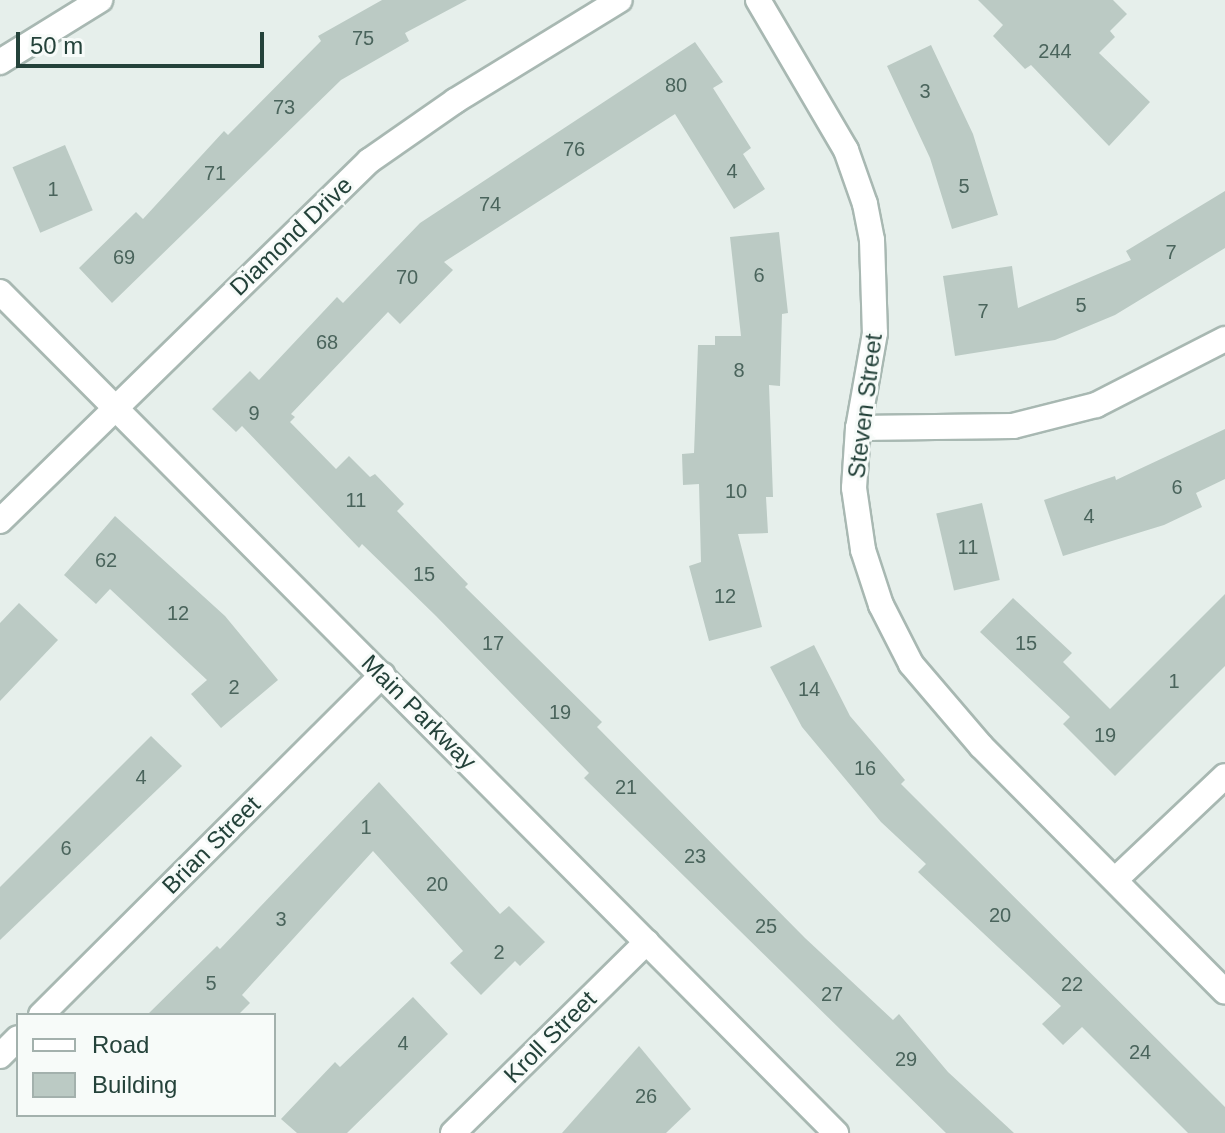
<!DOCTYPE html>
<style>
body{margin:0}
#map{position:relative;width:1225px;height:1133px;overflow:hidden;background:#e6efeb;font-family:Arial,sans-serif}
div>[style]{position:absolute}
.building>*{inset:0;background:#bbcac4;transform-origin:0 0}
.roads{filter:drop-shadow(2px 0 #a8b8b2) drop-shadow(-2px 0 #a8b8b2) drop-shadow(0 2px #a8b8b2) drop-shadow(0 -2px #a8b8b2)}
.street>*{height:24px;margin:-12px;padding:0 12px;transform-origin:12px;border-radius:12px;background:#fff}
.secondary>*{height:24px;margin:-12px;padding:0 12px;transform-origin:12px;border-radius:12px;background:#fff}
span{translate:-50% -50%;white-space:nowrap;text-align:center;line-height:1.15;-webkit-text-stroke:6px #f7fbf9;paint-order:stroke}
.number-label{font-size:20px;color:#4a645c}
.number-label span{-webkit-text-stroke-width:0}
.street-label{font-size:24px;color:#24423a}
.legend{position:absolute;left:16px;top:1013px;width:260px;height:104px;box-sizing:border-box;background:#f7fbf9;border:2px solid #a3b1ad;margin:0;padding:10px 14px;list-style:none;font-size:24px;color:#24423a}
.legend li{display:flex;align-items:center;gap:16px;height:40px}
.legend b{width:40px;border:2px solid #a3b1ad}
.scale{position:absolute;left:16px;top:32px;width:248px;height:36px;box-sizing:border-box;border:4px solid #24423a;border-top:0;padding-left:10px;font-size:24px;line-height:28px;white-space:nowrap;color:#24423a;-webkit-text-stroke:6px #f7fbf9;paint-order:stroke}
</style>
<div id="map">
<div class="building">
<div style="clip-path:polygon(382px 0,467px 0,405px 33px,409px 41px,341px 80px,112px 303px,79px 268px,136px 212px,143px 219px,224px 131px,228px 135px,321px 41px,318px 36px)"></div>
<div style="clip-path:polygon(978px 0,1113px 0,1127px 14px,1110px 31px,1115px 37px,1099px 53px,1150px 102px,1109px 146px,1031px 65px,1025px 69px,993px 36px,1003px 25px)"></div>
<div style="clip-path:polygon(695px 42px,723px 82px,713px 88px,751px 148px,743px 154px,765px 189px,734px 209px,675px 114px,444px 262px,453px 270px,400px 324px,388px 312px,291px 414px,295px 417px,290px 422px,336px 469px,349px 456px,370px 477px,375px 474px,404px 504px,397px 511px,468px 584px,465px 587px,602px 722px,597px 727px,805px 938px,893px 1020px,899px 1014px,948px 1072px,1014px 1133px,946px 1133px,584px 778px,589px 773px,436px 616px,362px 544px,359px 548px,242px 426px,236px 432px,212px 409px,250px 371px,259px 380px,337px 297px,343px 303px,420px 223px)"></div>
<div style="clip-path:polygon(931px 45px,973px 134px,998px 215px,952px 229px,930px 158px,887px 66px)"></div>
<div style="left:65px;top:145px;width:71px;height:57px;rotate:67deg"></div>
<div style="clip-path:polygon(1225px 191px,1225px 248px,1115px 315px,1055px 340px,955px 356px,943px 276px,1012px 266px,1018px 308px,1131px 260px,1126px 251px)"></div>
<div style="clip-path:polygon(779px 232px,788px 313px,782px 314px,780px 386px,769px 385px,773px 497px,766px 497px,768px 533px,738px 534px,762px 627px,709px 641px,689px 566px,701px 562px,699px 484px,683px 485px,682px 454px,694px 453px,698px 345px,715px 345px,715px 336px,741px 336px,730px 237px)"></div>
<div style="clip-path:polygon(1225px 429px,1225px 479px,1196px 493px,1202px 507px,1164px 525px,1063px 556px,1044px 500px,1115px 476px,1116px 480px)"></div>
<div style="left:982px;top:503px;width:79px;height:47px;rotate:77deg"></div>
<div style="clip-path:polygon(115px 516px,225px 616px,278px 680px,221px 728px,191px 694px,207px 680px,110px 589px,96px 604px,64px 575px)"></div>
<div style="clip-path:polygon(1225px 594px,1225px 666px,1115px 776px,1063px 724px,1070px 717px,980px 632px,1013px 598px,1072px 653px,1063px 662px,1110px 709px)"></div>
<div style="clip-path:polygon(19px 603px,58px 640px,0 701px,0 623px)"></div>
<div style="clip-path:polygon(814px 645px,850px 716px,905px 780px,901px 784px,1225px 1107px,1225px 1133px,1188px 1133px,1082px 1027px,1063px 1045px,1042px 1024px,1061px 1006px,918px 872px,926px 864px,881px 822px,802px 727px,770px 667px)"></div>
<div style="clip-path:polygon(151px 736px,182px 766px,0 940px,0 887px)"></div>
<div style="clip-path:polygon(379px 782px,500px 914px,509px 906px,545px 942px,520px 966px,515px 961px,481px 995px,450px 963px,463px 951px,373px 851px,242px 995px,250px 1003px,238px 1015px,147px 1015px,217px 946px,220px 949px)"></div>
<div style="clip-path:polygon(413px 997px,448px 1034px,347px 1133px,297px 1133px,281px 1119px,335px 1062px,340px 1067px)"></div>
<div style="clip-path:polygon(639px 1046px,691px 1109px,666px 1133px,562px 1133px)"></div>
</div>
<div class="roads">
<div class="street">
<div style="left:758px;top:0;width:174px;rotate:59.6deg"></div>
<div style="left:846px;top:150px;width:57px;rotate:70.6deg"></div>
<div style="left:865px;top:204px;width:37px;rotate:79deg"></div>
<div style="left:872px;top:240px;width:93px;rotate:88.2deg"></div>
<div style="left:875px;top:333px;width:97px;rotate:100.1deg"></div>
<div style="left:858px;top:428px;width:60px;rotate:93.8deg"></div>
<div style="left:854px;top:488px;width:63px;rotate:81.7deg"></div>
<div style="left:863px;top:550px;width:58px;rotate:71.9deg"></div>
<div style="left:881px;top:605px;width:66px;rotate:63deg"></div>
<div style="left:911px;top:664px;width:108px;rotate:49.5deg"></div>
<div style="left:981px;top:746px;width:346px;rotate:45.2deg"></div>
<div style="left:0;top:292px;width:1186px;rotate:45.17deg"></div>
<div style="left:858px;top:428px;width:155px;rotate:-0.7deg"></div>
<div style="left:1013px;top:426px;width:86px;rotate:-14.2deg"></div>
<div style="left:1096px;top:405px;width:145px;rotate:-27.1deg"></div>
<div style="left:0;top:521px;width:516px;rotate:-44.29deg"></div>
<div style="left:369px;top:161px;width:105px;rotate:-34.9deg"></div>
<div style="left:455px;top:101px;width:193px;rotate:-31.5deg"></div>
<div style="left:1115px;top:880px;width:151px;rotate:-43.4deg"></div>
<div style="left:41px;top:1015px;width:482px;rotate:-44.9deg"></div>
<div style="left:0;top:1056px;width:25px;rotate:-45deg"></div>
<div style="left:453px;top:1133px;width:272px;rotate:-44.6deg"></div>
</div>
<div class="secondary">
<div style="left:0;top:62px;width:118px;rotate:-31.8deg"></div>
</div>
</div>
<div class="number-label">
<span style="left:363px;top:38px">75</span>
<span style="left:1055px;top:51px">244</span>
<span style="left:676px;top:85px">80</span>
<span style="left:925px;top:91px">3</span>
<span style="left:284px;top:107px">73</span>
<span style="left:574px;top:149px">76</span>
<span style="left:732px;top:171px">4</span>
<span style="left:215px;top:173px">71</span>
<span style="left:964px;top:186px">5</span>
<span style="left:53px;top:189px">1</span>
<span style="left:490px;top:204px">74</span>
<span style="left:1171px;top:252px">7</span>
<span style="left:124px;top:257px">69</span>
<span style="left:759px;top:275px">6</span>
<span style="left:407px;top:277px">70</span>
<span style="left:1081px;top:305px">5</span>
<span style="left:983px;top:311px">7</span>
<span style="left:327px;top:342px">68</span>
<span style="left:739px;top:370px">8</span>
<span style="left:254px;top:413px">9</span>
<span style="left:1177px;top:487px">6</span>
<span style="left:736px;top:491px">10</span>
<span style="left:356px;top:500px">11</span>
<span style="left:1089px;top:516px">4</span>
<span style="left:968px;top:547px">11</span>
<span style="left:106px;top:560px">62</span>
<span style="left:424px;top:574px">15</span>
<span style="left:725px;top:596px">12</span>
<span style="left:178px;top:613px">12</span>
<span style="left:493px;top:643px">17</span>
<span style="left:1026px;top:643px">15</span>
<span style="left:1174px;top:681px">1</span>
<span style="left:234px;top:687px">2</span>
<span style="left:809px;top:689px">14</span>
<span style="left:560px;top:712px">19</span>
<span style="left:1105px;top:735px">19</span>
<span style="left:865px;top:768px">16</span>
<span style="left:141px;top:777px">4</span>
<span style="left:626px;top:787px">21</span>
<span style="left:366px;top:827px">1</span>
<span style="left:66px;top:848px">6</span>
<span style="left:695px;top:856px">23</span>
<span style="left:437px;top:884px">20</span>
<span style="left:1000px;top:915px">20</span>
<span style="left:281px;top:919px">3</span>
<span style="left:766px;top:926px">25</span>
<span style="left:499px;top:952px">2</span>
<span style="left:211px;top:983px">5</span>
<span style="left:1072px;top:984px">22</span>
<span style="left:832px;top:994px">27</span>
<span style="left:403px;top:1043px">4</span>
<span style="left:1140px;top:1052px">24</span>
<span style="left:906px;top:1059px">29</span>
<span style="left:646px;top:1096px">26</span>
</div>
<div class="street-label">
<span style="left:291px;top:236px;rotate:-44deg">Diamond Drive</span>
<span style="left:865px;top:406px;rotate:-83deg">Steven Street</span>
<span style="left:419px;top:712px;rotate:45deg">Main Parkway</span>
<span style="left:211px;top:845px;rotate:-45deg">Brian Street</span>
<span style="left:550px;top:1037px;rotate:-45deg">Kroll Street</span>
</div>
<ul class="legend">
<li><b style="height:10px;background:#fff"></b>Road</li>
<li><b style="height:22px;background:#bbcac4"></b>Building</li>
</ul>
<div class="scale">50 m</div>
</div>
